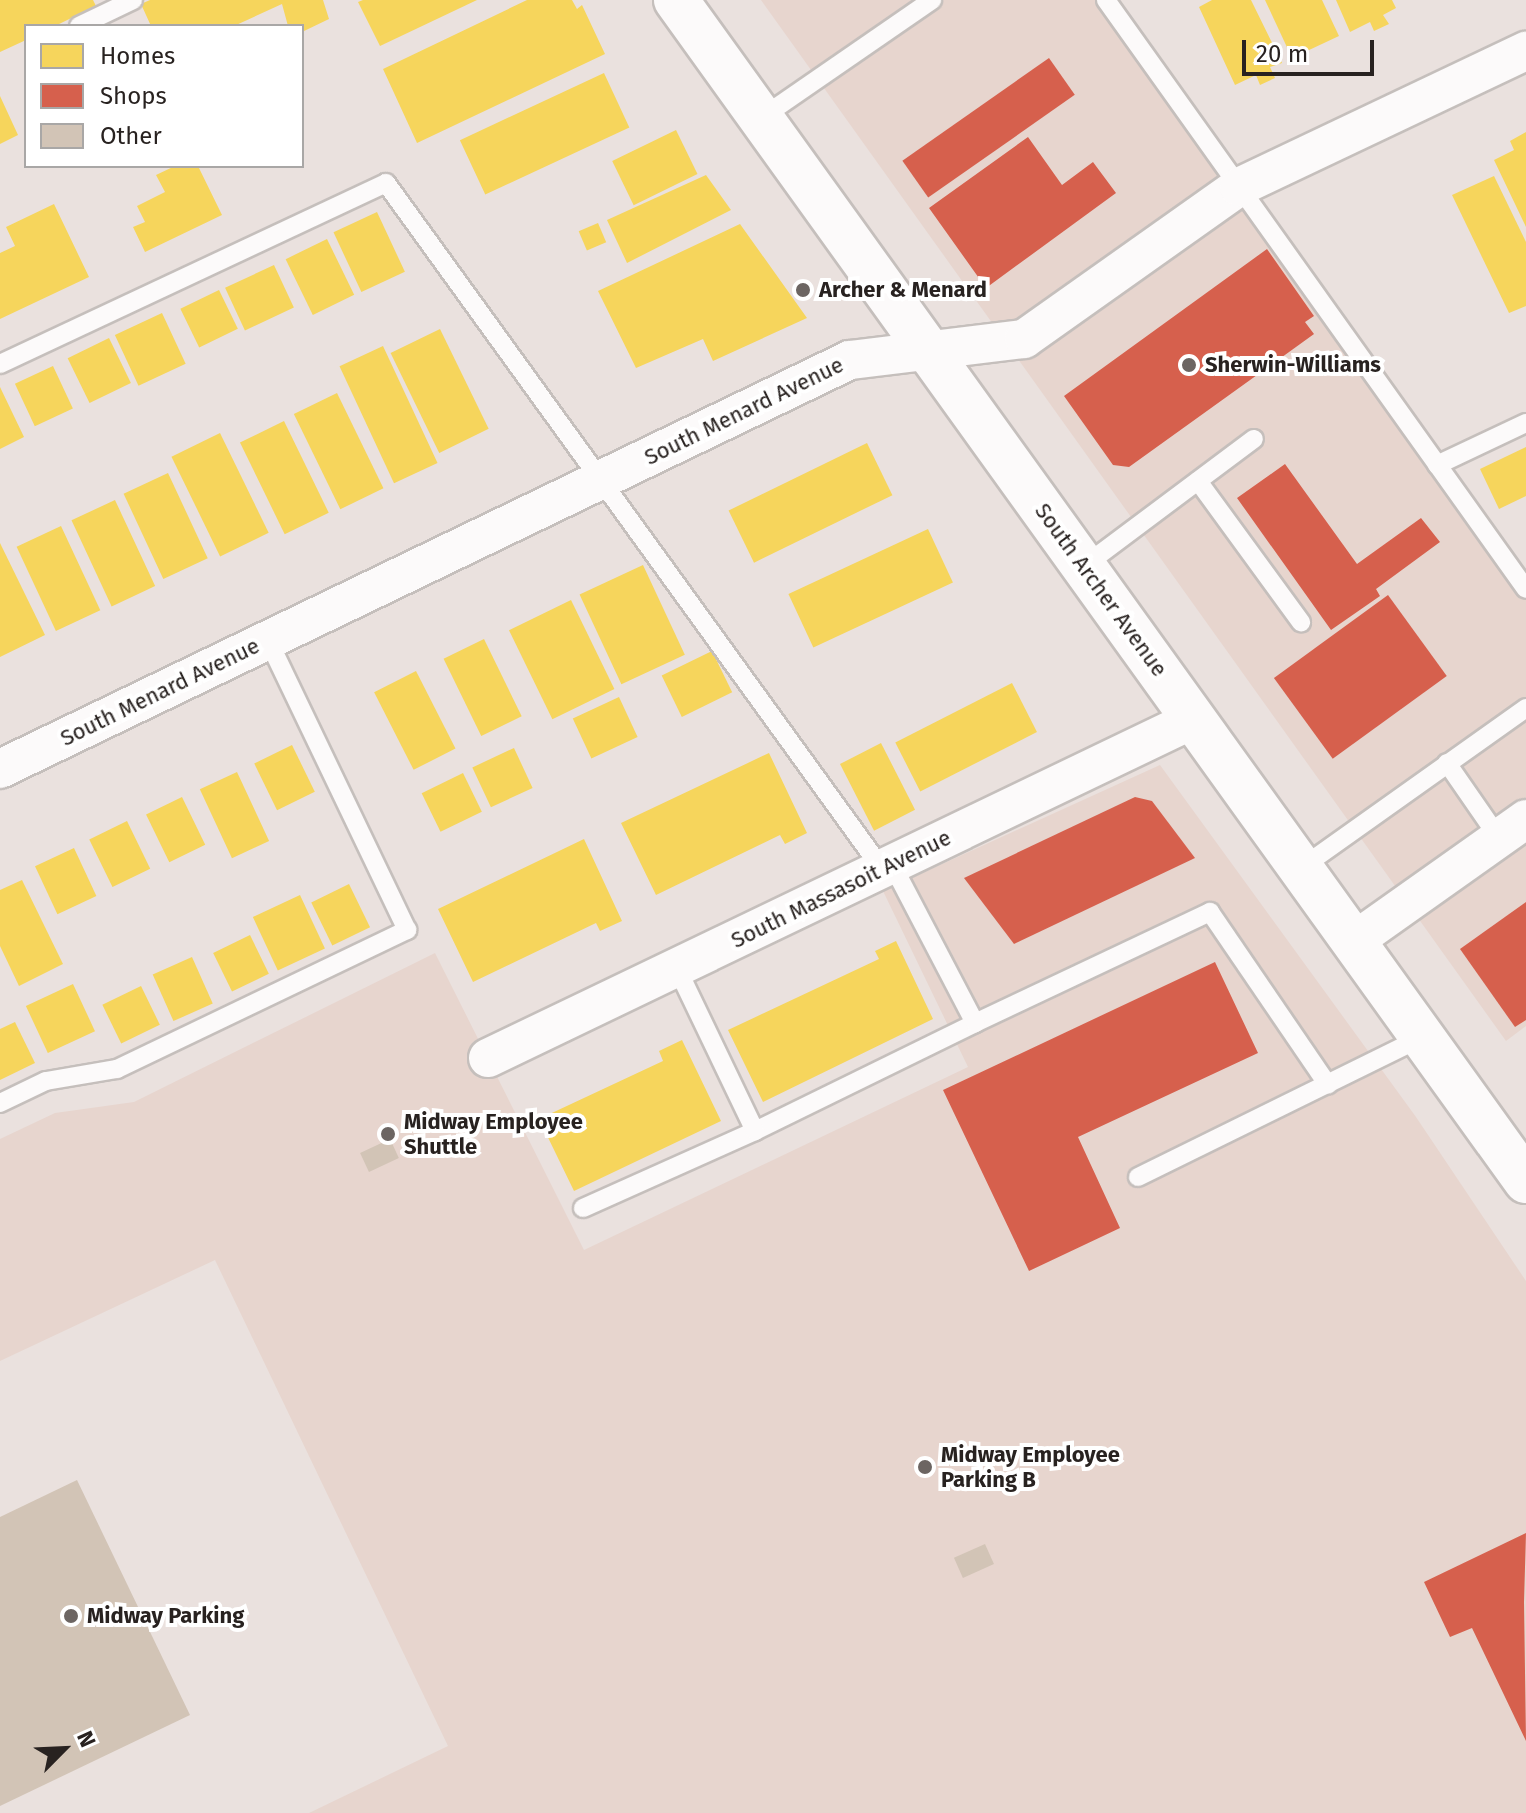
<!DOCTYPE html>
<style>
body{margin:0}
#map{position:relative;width:1526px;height:1813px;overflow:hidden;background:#eae1de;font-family:"Fira Sans",sans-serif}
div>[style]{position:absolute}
.built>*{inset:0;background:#e7d5ce}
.homes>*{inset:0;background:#f6d55c;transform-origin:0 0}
.shops>*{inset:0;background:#d6604d;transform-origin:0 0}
.building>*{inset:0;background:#d2c4b6;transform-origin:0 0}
.roads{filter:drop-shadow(2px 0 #c5bfbc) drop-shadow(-2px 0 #c5bfbc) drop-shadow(0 2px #c5bfbc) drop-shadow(0 -2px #c5bfbc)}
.service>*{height:18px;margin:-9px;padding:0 9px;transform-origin:9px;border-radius:9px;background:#fcfafa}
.minor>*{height:38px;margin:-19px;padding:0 19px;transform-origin:19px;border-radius:19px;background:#fcfafa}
.secondary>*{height:44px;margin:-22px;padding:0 22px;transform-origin:22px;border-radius:22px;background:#fcfafa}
.dots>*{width:22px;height:22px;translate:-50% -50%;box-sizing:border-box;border:4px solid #fff;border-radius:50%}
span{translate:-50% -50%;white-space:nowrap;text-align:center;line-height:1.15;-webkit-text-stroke:8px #fff;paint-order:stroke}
.poi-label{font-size:22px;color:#282220;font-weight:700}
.left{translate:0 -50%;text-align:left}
.street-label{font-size:22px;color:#282220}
.legend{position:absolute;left:24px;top:24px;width:280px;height:144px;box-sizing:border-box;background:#fff;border:2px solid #a9a7a6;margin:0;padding:10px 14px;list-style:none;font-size:24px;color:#282220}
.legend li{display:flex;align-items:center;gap:16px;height:40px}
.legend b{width:40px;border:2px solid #a9a7a6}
.north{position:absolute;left:24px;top:1709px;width:80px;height:80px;-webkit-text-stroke:6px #fff;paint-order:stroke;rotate:66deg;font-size:22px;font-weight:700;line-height:32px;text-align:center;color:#282220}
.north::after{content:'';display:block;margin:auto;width:28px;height:36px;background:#282220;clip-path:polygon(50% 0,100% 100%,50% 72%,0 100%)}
.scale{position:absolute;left:1242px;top:40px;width:132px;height:36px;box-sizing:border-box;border:4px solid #282220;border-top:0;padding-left:10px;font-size:24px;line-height:28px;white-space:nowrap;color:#282220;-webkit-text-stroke:6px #fff;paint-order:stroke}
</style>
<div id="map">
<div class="built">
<div style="clip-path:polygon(761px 0,1102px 0,1526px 596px,1526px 1026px,1506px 1041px)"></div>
<div style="clip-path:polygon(1160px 765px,1416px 1117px,1526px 1281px,1526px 1813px,309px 1813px,448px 1746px,215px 1260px,0 1361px,0 1139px,55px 1113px,134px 1102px,435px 953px,584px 1250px,968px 1067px,883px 891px)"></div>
</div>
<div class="homes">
<div style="clip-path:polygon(0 0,93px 0,96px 6px,55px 26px,26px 26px,26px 40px,0 52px)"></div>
<div style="clip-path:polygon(150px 0,323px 0,329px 19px,302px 32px,302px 26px,288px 26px,282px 4px,234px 26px,151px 26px,141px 4px)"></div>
<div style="clip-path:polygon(363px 0,477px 0,380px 46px,358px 2px)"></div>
<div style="clip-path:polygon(527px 0,572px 0,577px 9px,582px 5px,605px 54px,417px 143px,383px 69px)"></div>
<div style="clip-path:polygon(1212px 0,1251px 0,1282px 63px,1270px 67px,1275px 78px,1260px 85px,1256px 75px,1235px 85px,1199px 7px)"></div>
<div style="clip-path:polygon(1265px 0,1322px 0,1339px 36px,1292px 58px)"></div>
<div style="clip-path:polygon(1336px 0,1392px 0,1396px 8px,1383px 15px,1389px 24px,1374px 31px,1370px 22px,1350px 32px)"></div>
<div style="left:604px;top:73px;width:60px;height:159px;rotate:65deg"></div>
<div style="clip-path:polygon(0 96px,18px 135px,0 144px)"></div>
<div style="left:676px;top:130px;width:49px;height:71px;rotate:64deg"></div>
<div style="clip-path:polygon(1526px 132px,1526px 227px,1494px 160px,1514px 150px,1510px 141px)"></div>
<div style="clip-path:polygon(175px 166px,198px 166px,222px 215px,145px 252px,133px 227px,145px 222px,137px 206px,165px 192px,156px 175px)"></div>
<div style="clip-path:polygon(706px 175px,731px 210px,627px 263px,607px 220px)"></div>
<div style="clip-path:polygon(1494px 176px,1526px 242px,1526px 306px,1509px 313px,1452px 195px)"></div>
<div style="clip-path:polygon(54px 204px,89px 277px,0 319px,0 253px,15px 246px,6px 227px)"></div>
<div style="left:377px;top:212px;width:66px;height:48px;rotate:65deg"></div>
<div style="left:598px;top:223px;width:21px;height:21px;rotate:67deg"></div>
<div style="clip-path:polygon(740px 224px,807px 318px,713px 361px,703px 339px,636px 368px,598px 291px)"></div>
<div style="left:327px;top:239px;width:62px;height:46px;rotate:64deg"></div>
<div style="left:274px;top:265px;width:47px;height:54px;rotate:65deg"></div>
<div style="left:219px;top:290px;width:43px;height:43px;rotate:64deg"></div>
<div style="left:162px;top:313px;width:56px;height:52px;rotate:65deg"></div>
<div style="left:440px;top:329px;width:111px;height:55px;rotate:64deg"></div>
<div style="left:109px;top:338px;width:50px;height:46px;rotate:64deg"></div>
<div style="left:383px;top:346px;width:129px;height:48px;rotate:65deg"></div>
<div style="left:53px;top:366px;width:47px;height:42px;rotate:65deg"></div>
<div style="clip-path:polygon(0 387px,24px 437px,0 449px)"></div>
<div style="left:337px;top:393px;width:106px;height:48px;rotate:64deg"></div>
<div style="left:284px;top:421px;width:102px;height:49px;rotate:64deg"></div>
<div style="left:220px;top:433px;width:111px;height:54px;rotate:64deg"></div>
<div style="left:867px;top:443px;width:58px;height:154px;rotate:64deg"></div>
<div style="clip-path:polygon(1526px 447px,1526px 496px,1499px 509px,1480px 469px)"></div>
<div style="left:168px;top:473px;width:94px;height:49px;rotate:65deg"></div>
<div style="left:115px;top:500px;width:95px;height:48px;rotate:65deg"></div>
<div style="left:61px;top:526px;width:93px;height:49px;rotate:65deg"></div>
<div style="left:928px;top:529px;width:59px;height:154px;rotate:65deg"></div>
<div style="clip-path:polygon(0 543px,45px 635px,0 657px)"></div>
<div style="left:643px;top:565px;width:99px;height:70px;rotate:65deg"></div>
<div style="left:571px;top:600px;width:99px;height:69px;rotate:64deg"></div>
<div style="left:484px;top:639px;width:86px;height:45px;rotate:64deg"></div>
<div style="left:712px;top:651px;width:46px;height:56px;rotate:64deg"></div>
<div style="left:416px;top:671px;width:87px;height:47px;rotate:63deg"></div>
<div style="left:1012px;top:683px;width:55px;height:131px;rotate:63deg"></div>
<div style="left:619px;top:697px;width:44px;height:51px;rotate:65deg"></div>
<div style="left:881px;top:743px;width:75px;height:46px;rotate:63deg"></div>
<div style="left:292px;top:745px;width:52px;height:42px;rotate:64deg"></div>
<div style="left:514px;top:748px;width:44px;height:46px;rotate:65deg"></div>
<div style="clip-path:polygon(769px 753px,807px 833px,785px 844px,780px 835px,656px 895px,621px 823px)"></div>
<div style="left:237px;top:772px;width:76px;height:41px;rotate:65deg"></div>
<div style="left:463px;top:773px;width:43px;height:46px;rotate:64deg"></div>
<div style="left:182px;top:797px;width:53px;height:40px;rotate:64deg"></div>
<div style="left:127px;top:821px;width:53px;height:42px;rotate:64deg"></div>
<div style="clip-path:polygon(584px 839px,622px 921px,600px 931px,596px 923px,473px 982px,438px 909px)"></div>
<div style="left:74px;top:848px;width:53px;height:43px;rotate:65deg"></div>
<div style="clip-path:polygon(22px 880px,63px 964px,19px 986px,0 946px,0 890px)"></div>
<div style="left:349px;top:884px;width:48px;height:42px;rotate:64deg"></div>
<div style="left:300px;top:895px;width:59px;height:52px;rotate:65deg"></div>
<div style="left:250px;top:935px;width:43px;height:41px;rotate:64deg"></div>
<div style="clip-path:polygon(896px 941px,933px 1019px,763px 1102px,728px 1030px,879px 959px,875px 951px)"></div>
<div style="left:192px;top:957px;width:51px;height:43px;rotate:66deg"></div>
<div style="left:73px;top:984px;width:52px;height:52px;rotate:65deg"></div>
<div style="left:141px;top:986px;width:43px;height:43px;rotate:64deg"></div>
<div style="clip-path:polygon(15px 1022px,35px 1063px,0 1080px,0 1029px)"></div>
<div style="clip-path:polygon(682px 1040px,721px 1121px,574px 1191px,539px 1119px,663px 1061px,659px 1051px)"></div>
</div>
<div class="shops">
<div style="left:1049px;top:58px;width:45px;height:179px;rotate:55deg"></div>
<div style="clip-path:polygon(1028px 137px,1062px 185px,1093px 162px,1116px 193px,986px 288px,929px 208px)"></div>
<div style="clip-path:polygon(1267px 249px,1314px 316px,1305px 322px,1314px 334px,1129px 467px,1113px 465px,1064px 396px)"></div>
<div style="clip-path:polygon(1285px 464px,1357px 564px,1421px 518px,1440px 542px,1376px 589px,1380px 596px,1331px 630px,1237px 498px)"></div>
<div style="left:1388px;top:595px;width:100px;height:141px;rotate:54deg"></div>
<div style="clip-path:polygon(1135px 797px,1152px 801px,1195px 858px,1014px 944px,964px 878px)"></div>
<div style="clip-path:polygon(1526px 902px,1526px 1020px,1515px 1027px,1460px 949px)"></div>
<div style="clip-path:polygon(1215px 962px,1258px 1053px,1078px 1137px,1120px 1228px,1029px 1271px,943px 1090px)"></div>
<div style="clip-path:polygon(1526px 1533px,1524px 1602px,1526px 1741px,1472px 1628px,1450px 1637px,1424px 1582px)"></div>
</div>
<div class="building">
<div style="left:390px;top:1139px;width:21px;height:33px;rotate:65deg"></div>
<div style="clip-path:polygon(77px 1480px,190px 1715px,0 1806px,0 1517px)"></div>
<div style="left:985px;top:1544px;width:22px;height:34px;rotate:66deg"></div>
</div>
<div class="roads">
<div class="service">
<div style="left:1106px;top:0;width:723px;rotate:54.51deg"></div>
<div style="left:79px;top:26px;width:60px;rotate:-25.7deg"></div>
<div style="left:761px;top:118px;width:208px;rotate:-34.6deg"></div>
<div style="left:0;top:364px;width:426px;rotate:-25.1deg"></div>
<div style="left:386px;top:183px;width:847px;rotate:54.13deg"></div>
<div style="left:1437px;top:465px;width:98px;rotate:-25.3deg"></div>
<div style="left:1198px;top:481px;width:175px;rotate:53.9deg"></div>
<div style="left:1084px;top:566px;width:212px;rotate:-36.8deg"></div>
<div style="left:1447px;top:763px;width:91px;rotate:55.3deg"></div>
<div style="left:1301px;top:868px;width:276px;rotate:-35.4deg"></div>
<div style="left:975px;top:1023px;width:260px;rotate:-25.3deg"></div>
<div style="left:1210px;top:912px;width:209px;rotate:55.7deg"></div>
<div style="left:0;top:1103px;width:51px;rotate:-25.6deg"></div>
<div style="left:46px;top:1081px;width:72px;rotate:-9.6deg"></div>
<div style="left:117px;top:1069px;width:322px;rotate:-25.6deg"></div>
<div style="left:407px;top:930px;width:322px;rotate:-115.6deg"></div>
<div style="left:755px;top:1131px;width:245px;rotate:-26.1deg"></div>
<div style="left:975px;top:1023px;width:179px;rotate:-117.6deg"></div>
<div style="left:1138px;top:1177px;width:318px;rotate:-26.2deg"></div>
<div style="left:583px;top:1208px;width:188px;rotate:-24.1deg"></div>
<div style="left:755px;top:1131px;width:181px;rotate:-115.6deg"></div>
</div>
<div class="minor">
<div style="left:0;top:769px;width:943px;rotate:-25.7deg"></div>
<div style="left:850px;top:360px;width:175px;rotate:-6.9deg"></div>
<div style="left:1024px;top:339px;width:263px;rotate:-35.3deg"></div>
<div style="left:1239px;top:187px;width:318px;rotate:-25.4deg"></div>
<div style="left:1354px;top:941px;width:211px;rotate:-35.3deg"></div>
<div style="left:488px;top:1058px;width:783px;rotate:-25.65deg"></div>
</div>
<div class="secondary">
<div style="left:676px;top:0;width:1455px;rotate:54.26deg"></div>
</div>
</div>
<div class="dots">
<div style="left:803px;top:290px;background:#6c6562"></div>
<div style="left:1189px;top:365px;background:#6c6562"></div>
<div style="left:388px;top:1134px;background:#6c6562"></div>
<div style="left:925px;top:1467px;background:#6c6562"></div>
<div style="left:71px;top:1616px;background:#6c6562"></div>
</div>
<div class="poi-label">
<span class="left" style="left:819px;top:290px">Archer &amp; Menard</span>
<span class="left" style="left:1205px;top:365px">Sherwin-Williams</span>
<span class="left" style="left:404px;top:1134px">Midway Employee<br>Shuttle</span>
<span class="left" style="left:941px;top:1467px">Midway Employee<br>Parking B</span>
<span class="left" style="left:87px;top:1616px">Midway Parking</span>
</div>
<div class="street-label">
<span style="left:744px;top:411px;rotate:-26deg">South Menard Avenue</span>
<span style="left:1101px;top:590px;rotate:54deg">South Archer Avenue</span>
<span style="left:160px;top:692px;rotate:-26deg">South Menard Avenue</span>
<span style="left:841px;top:889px;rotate:-26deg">South Massasoit Avenue</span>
</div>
<ul class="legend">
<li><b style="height:22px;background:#f6d55c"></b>Homes</li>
<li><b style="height:22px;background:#d6604d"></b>Shops</li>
<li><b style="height:22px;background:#d2c4b6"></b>Other</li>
</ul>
<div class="north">N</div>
<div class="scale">20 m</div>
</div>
